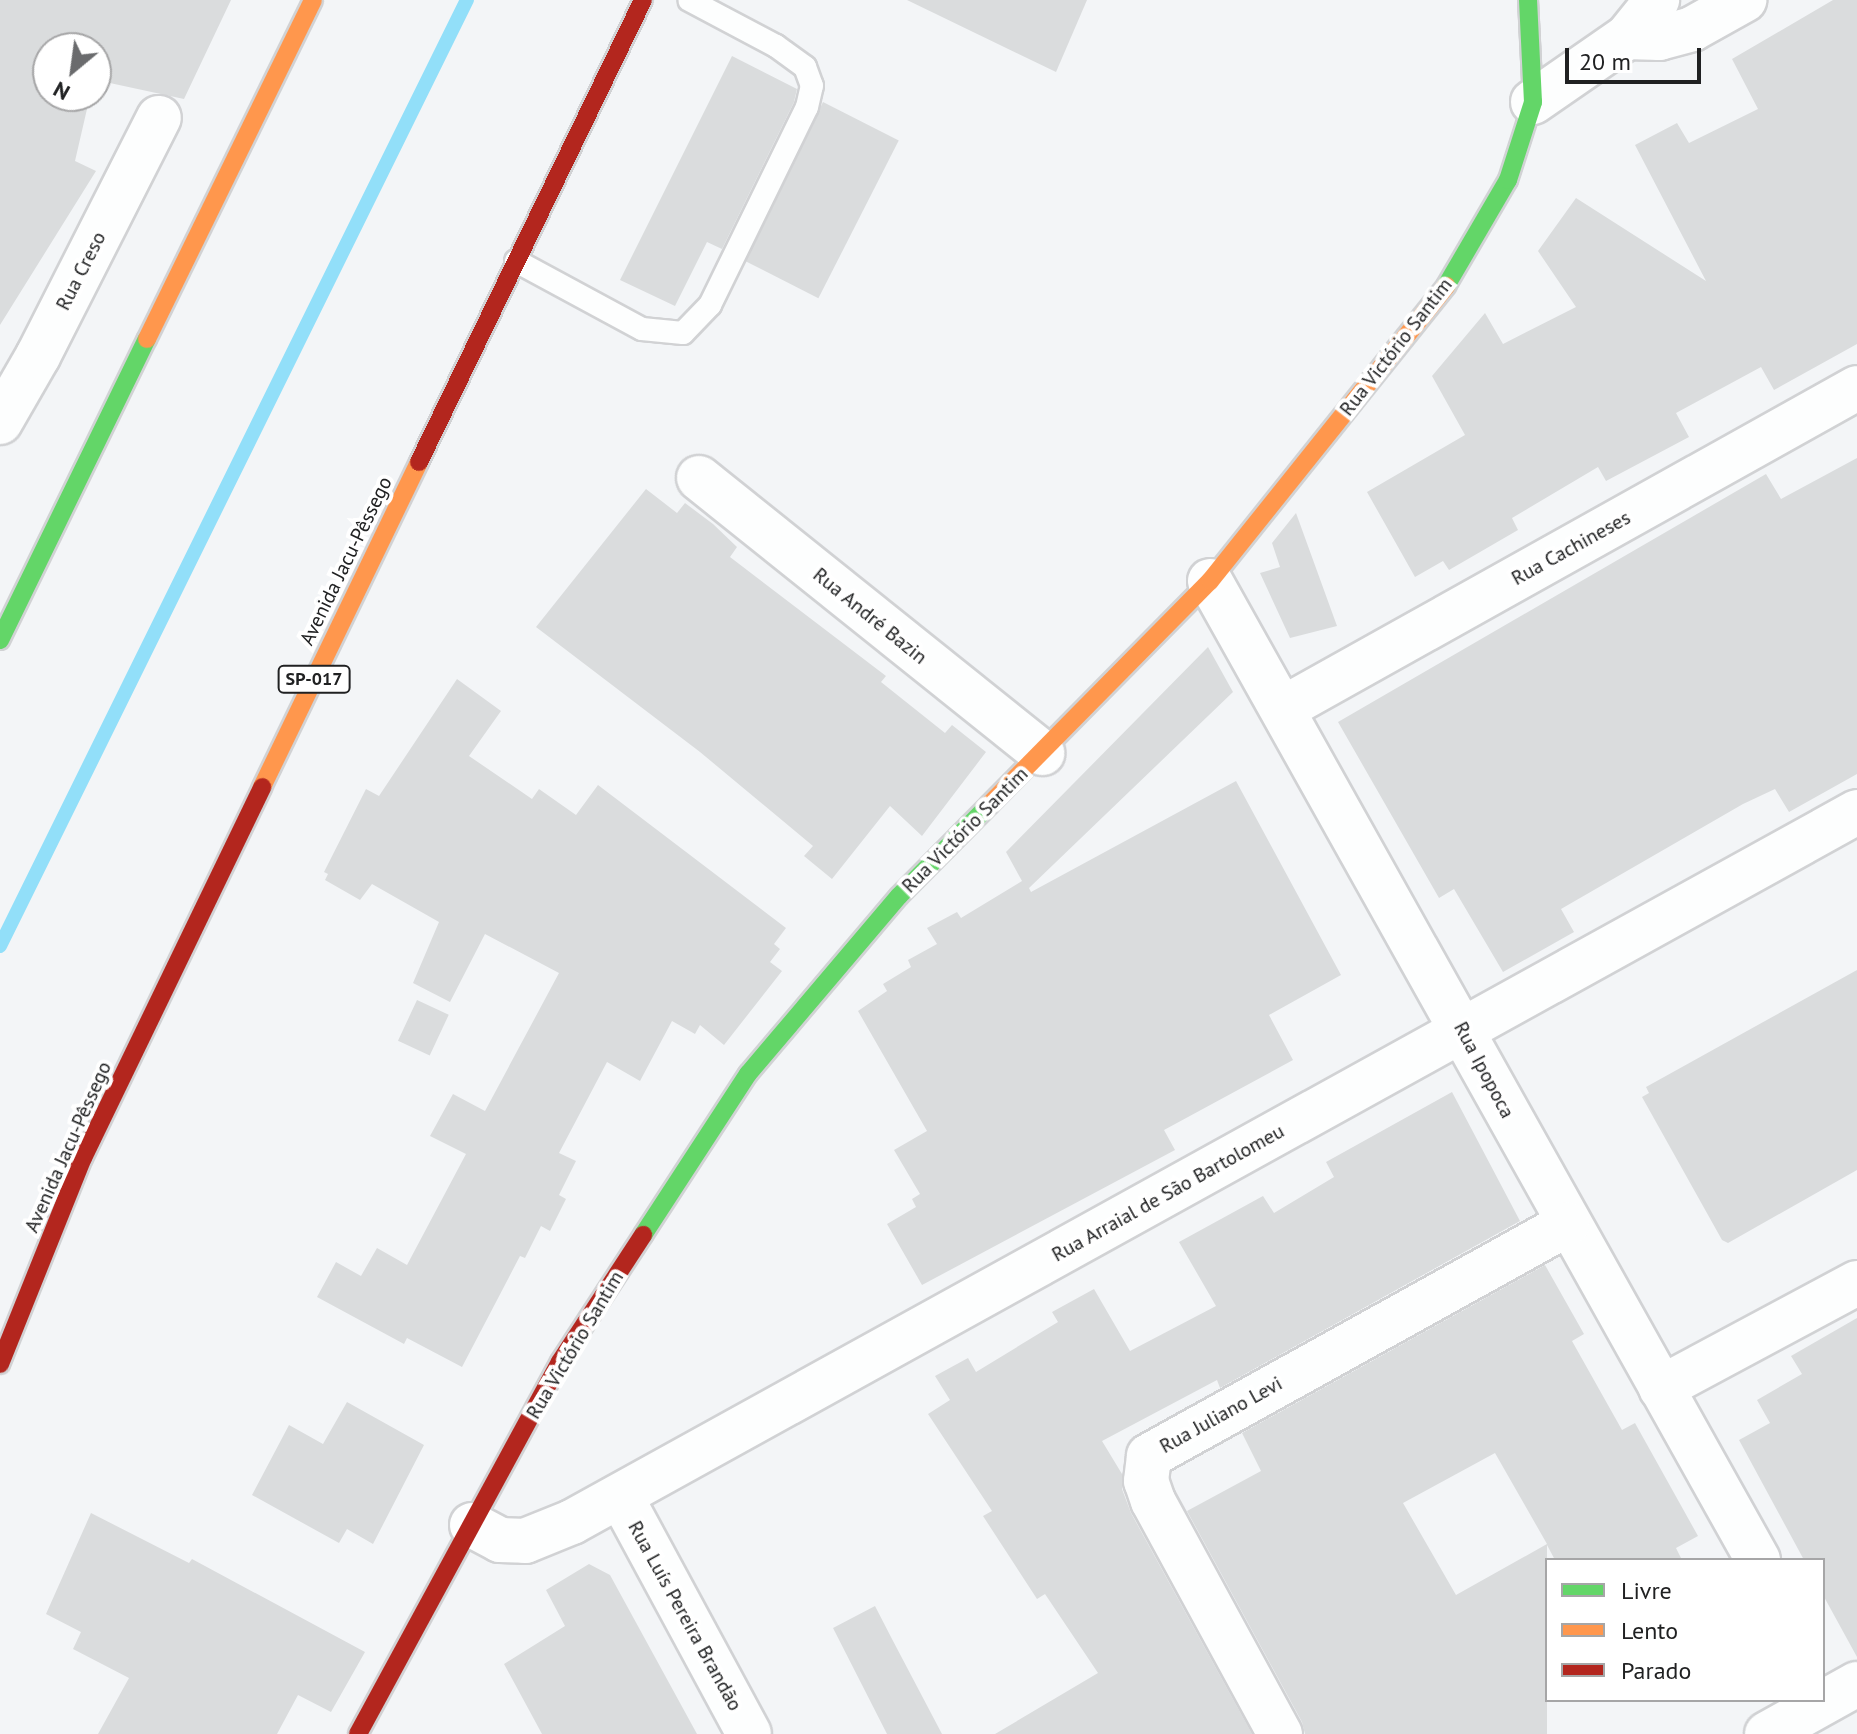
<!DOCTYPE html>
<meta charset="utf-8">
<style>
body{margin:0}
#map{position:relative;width:1857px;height:1734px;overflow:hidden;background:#f3f5f7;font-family:"PT Sans",sans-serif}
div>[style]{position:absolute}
.stream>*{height:14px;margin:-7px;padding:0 7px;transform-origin:7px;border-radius:7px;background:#92dff9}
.building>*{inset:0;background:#dadcdd;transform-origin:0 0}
.roads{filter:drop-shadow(2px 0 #d1d2d4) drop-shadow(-2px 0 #d1d2d4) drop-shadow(0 2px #d1d2d4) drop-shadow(0 -2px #d1d2d4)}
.lane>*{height:22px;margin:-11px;padding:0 11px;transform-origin:11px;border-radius:11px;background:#fdfefe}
.street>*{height:44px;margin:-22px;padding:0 22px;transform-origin:22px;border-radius:22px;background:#fdfefe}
.fast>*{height:18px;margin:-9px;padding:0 9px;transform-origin:9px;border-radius:9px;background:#63d668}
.slow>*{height:18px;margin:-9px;padding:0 9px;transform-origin:9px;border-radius:9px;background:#ff974d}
.jam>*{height:18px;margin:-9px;padding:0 9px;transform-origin:9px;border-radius:9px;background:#b3261e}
span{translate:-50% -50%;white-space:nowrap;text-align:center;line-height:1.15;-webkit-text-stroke:8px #fff;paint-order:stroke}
.shield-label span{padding:2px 6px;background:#fff;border:2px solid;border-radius:6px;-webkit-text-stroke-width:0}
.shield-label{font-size:18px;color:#202122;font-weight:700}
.street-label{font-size:20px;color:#202122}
.legend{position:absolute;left:1545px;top:1558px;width:280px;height:144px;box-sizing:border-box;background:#fff;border:2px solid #a6a6a7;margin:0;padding:10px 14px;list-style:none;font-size:24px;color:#202122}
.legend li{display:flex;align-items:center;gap:16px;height:40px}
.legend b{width:40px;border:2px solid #a6a6a7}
.north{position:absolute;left:32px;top:32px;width:80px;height:80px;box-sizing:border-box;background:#fff;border:2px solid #a6a6a7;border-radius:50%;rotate:209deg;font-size:22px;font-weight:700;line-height:32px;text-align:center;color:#202122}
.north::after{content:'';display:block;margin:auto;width:28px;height:36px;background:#6a6b6d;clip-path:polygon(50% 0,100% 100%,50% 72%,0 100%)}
.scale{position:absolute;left:1565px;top:48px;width:136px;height:36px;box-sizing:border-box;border:4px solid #202122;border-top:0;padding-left:10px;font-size:24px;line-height:28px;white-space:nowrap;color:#202122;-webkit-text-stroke:6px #fff;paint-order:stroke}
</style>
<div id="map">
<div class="stream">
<div style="left:0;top:946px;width:1055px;rotate:-63.73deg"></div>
</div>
<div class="building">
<div style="clip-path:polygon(0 0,231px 0,184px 99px,96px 80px,96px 48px,48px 48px,48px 96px,90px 96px,75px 161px,96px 171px,0 325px)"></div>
<div style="clip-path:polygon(907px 0,1087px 0,1056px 72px)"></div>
<div style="clip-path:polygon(1833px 0,1857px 0,1857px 344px,1774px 390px,1761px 367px,1676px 413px,1689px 437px,1606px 481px,1598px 467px,1512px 518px,1518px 530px,1449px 570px,1443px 561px,1415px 577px,1367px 492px,1465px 435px,1432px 376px,1485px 313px,1503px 344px,1576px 307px,1538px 251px,1576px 198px,1706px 281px,1635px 145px,1677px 123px,1689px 143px,1758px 109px,1732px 59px)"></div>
<div style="clip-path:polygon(732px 56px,797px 89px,794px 102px,722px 249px,707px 242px,675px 306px,620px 280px)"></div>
<div style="left:823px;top:102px;width:85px;height:177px;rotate:27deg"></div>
<div style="clip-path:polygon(1857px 458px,1857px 774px,1789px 812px,1775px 789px,1743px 804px,1561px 909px,1574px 932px,1503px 972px,1454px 889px,1439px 898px,1338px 722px,1766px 474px,1781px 499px)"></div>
<div style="clip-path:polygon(646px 489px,677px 513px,685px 503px,713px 524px,737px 547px,730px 557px,886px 676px,881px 682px,945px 733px,952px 725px,986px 752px,922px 836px,890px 806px,832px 879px,804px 856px,813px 846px,700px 752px,536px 627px)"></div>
<div style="clip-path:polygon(1296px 513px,1337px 626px,1290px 638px,1260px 573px,1280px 567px,1272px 543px)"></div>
<div style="clip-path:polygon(1208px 647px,1233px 692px,1029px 888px,1031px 892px,1236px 781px,1341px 975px,1269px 1015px,1293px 1060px,1164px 1130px,1175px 1150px,922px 1285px,887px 1224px,916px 1207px,912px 1199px,920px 1194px,894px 1150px,927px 1131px,858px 1011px,887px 991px,883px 984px,911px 967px,908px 960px,937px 944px,927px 928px,957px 912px,961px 918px,1022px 881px,1006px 852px)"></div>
<div style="clip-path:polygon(457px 679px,501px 711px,469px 756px,532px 799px,539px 789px,576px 815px,598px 785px,786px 928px,774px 944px,780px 949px,770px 962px,782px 971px,724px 1045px,700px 1025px,695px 1034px,672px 1021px,640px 1081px,607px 1062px,559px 1153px,576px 1161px,559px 1195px,566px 1199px,550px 1231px,541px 1226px,525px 1258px,520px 1256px,462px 1367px,407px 1338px,404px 1344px,317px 1297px,336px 1262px,361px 1276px,377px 1248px,407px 1265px,466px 1154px,430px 1136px,453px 1094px,485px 1111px,559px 973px,485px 934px,450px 1002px,413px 983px,439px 922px,372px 884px,360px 900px,325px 880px,328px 874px,324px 872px,366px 789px,379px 796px)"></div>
<div style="clip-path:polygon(1857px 970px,1857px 1170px,1728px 1243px,1722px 1240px,1642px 1097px,1649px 1093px,1646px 1087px)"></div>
<div style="left:417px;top:1000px;width:35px;height:45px;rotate:25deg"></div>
<div style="clip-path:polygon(1452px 1092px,1520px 1221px,1220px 1388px,1217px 1380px,1102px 1441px,1122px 1474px,1122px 1489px,1131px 1513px,1252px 1734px,995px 1734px,1098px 1673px,1045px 1594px,1037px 1599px,983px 1516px,992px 1511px,928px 1414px,950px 1400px,935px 1376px,968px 1358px,976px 1372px,1058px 1322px,1052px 1312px,1094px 1289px,1130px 1351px,1216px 1306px,1179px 1242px,1263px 1196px,1274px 1213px,1334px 1177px,1326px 1162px)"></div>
<div style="clip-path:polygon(evenodd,1545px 1265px,1584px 1334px,1572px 1341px,1622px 1430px,1635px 1423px,1698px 1536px,1676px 1548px,1682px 1560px,1555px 1560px,1547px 1545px,1547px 1734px,1305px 1734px,1302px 1722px,1187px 1511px,1261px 1471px,1242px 1433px,1545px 1265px,1495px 1453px,1547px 1544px,1456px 1595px,1403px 1503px,1495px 1453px)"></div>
<div style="clip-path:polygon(1857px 1318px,1857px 1657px,1823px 1595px,1823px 1560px,1804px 1560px,1739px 1440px,1770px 1423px,1757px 1400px,1802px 1374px,1791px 1356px)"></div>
<div style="clip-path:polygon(347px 1402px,424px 1445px,373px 1544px,347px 1529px,339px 1543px,252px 1495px,289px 1425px,323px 1444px)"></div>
<div style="clip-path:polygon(91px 1513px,189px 1563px,192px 1559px,365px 1652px,331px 1712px,298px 1695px,277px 1734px,98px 1734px,129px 1678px,73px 1649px,81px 1632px,46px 1614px)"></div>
<div style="clip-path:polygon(589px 1564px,610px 1575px,697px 1734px,542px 1734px,504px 1664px,565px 1626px,546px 1590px)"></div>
<div style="clip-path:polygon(875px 1606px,892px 1639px,942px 1734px,887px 1734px,833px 1628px)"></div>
</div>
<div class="roads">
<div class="lane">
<div style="left:516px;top:261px;width:143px;rotate:28.4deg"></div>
<div style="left:642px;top:329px;width:41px;rotate:5.6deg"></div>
<div style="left:683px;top:333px;width:39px;rotate:-46deg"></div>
<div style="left:710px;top:305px;width:220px;rotate:-63.9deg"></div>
<div style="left:807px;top:107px;width:22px;rotate:-77deg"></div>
<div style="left:812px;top:86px;width:20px;rotate:-110deg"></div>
<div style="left:805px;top:67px;width:36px;rotate:-144deg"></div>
<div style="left:776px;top:46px;width:98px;rotate:-152.1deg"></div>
</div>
<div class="street">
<div style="left:1627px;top:37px;width:32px;rotate:2deg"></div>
<div style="left:1659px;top:38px;width:34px;rotate:-15deg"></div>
<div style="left:1692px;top:29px;width:60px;rotate:-29.1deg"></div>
<div style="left:1533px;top:102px;width:114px;rotate:-34.7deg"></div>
<div style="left:1627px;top:37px;width:48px;rotate:-51deg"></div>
<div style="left:0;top:422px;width:76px;rotate:-60.1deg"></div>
<div style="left:38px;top:356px;width:267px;rotate:-63.1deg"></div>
<div style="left:699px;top:478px;width:440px;rotate:38.7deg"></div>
<div style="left:1210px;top:581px;width:1122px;rotate:60.76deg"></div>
<div style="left:1284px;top:708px;width:656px;rotate:-29.18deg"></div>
<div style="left:1661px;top:1388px;width:222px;rotate:-28.2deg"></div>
<div style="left:621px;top:1497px;width:269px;rotate:61.6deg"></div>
<div style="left:472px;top:1525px;width:32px;rotate:28deg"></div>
<div style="left:500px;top:1540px;width:25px;rotate:2deg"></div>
<div style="left:525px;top:1541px;width:51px;rotate:-22deg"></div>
<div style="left:572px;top:1522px;width:1468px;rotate:-28.92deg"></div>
<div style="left:1280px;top:1734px;width:265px;rotate:-118.6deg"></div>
<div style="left:1153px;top:1501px;width:21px;rotate:-109deg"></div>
<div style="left:1146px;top:1481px;width:25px;rotate:-83deg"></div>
<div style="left:1149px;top:1456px;width:478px;rotate:-29deg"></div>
<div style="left:1767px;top:1734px;width:103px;rotate:-29.1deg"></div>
</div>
<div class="fast">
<div style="left:1446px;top:286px;width:123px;rotate:-59.7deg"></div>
<div style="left:1508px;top:180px;width:82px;rotate:-72.2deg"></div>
<div style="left:1533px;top:102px;width:102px;rotate:-92.8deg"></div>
<div style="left:0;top:640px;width:335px;rotate:-64deg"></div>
<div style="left:643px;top:1235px;width:192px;rotate:-56.9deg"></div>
<div style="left:748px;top:1074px;width:233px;rotate:-49.7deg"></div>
<div style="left:899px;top:896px;width:129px;rotate:-45.3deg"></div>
</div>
<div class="slow">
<div style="left:147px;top:339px;width:377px;rotate:-63.9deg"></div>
<div style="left:262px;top:787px;width:361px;rotate:-64.2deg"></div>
<div style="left:990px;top:804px;width:313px;rotate:-45.4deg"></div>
<div style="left:1210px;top:581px;width:378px;rotate:-51.3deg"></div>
</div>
<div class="jam">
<div style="left:419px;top:462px;width:513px;rotate:-64.13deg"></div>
<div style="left:0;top:1364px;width:222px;rotate:-68.1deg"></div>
<div style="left:83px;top:1158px;width:412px;rotate:-64.2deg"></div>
<div style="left:358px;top:1734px;width:423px;rotate:-61.5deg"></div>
<div style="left:560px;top:1362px;width:152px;rotate:-56.8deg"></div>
</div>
</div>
<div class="shield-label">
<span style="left:314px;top:679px">SP-017</span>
</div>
<div class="street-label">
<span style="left:81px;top:271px;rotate:-63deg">Rua Creso</span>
<span style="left:1396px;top:347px;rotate:-52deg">Rua Victório Santim</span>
<span style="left:1571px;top:548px;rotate:-29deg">Rua Cachineses</span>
<span style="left:346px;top:561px;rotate:-64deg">Avenida Jacu-Pêssego</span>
<span style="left:870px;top:616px;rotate:39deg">Rua André Bazin</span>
<span style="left:965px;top:830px;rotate:-45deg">Rua Victório Santim</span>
<span style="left:1484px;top:1070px;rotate:62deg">Rua Ipopoca</span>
<span style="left:68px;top:1147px;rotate:-66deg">Avenida Jacu-Pêssego</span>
<span style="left:1168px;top:1193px;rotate:-29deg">Rua Arraial de São Bartolomeu</span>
<span style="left:575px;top:1345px;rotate:-59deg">Rua Victório Santim</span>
<span style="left:1221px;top:1415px;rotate:-29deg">Rua Juliano Levi</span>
<span style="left:685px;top:1616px;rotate:61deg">Rua Luís Pereira Brandão</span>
</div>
<ul class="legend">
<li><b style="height:10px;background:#63d668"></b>Livre</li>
<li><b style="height:10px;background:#ff974d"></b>Lento</li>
<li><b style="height:10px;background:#b3261e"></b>Parado</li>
</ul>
<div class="north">N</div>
<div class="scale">20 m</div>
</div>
